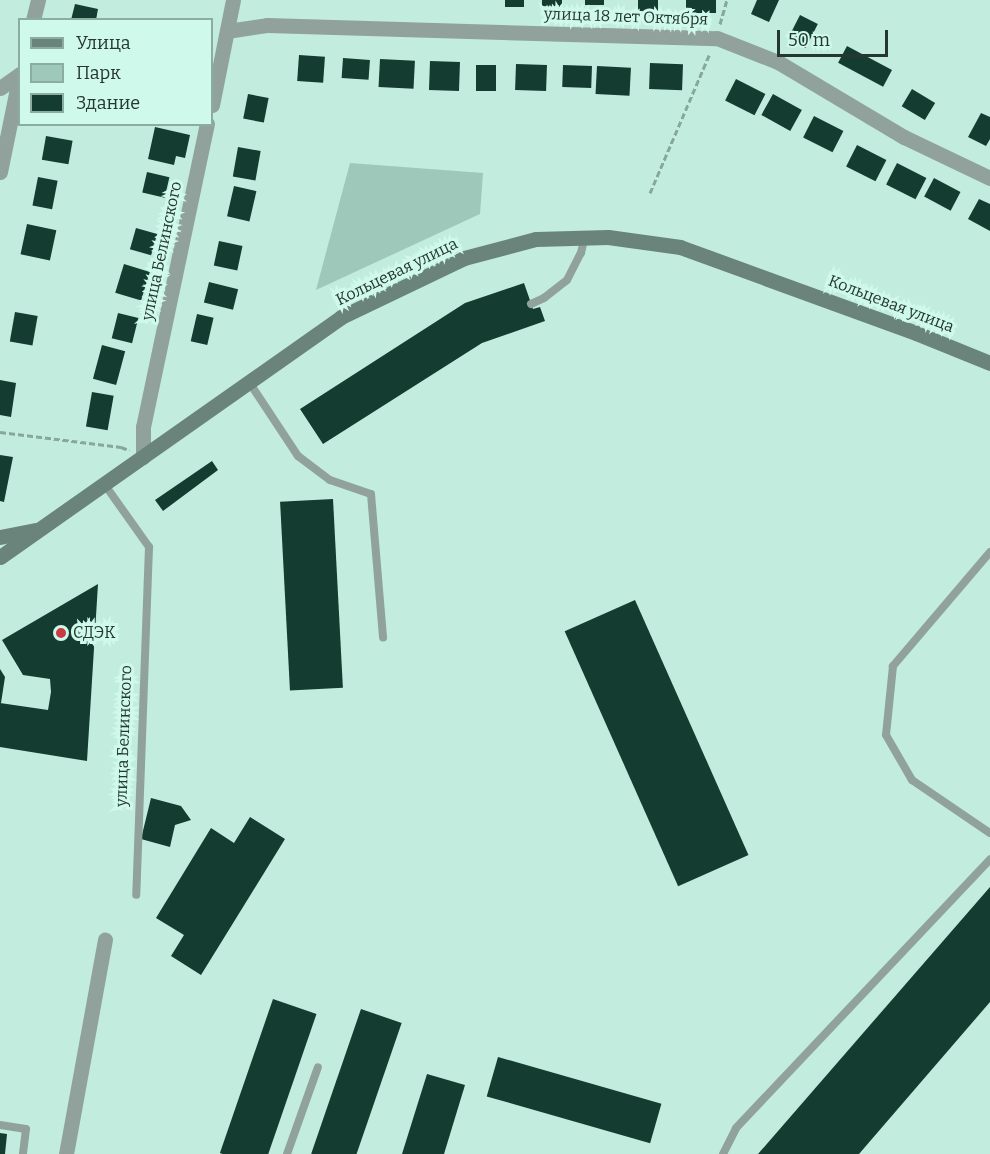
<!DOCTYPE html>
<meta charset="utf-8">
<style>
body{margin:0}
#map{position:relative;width:990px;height:1154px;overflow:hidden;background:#c2edde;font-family:Bitter,serif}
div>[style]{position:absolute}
.green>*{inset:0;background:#9ec9ba}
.building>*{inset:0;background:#143c31;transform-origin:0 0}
.path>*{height:3px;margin-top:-1.5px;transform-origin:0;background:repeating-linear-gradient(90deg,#86a79b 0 6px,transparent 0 9px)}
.lane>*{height:8px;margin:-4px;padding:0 4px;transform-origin:4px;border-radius:4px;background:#91a29c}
.street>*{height:15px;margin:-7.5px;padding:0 7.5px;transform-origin:7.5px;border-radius:7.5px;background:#91a29c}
.secondary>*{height:15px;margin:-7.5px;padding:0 7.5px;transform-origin:7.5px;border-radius:7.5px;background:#6a847b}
.dots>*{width:16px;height:16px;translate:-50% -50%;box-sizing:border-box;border:3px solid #cffaeb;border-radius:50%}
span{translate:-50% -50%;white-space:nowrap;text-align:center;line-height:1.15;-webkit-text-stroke:6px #cffaeb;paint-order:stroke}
.street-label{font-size:16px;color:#263731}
.poi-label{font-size:16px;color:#263731}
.left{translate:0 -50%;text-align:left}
.legend{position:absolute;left:18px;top:18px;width:195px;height:108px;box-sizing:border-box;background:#cffaeb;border:2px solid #8baca1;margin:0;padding:8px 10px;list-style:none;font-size:18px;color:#263731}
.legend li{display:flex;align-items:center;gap:12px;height:30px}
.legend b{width:30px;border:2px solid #8baca1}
.scale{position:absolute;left:777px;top:30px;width:111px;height:27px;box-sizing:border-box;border:3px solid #263731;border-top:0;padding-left:8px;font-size:18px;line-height:21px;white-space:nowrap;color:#263731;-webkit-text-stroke:4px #cffaeb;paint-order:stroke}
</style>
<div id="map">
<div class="green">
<div style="clip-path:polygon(350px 163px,483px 173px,480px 214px,316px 290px)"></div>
</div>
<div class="building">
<div style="left:505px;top:0;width:19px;height:7px"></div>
<div style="clip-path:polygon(542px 0,562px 0,562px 7px,542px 6px)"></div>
<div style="left:585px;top:0;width:19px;height:5px"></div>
<div style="left:638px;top:0;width:20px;height:16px"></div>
<div style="left:686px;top:0;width:30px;height:13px"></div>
<div style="clip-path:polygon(757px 0,779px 0,769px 22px,751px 14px)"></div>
<div style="clip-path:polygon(75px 4px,98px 9px,96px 20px,71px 20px)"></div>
<div style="left:800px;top:15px;width:20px;height:27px;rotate:27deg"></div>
<div style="left:847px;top:46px;width:51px;height:19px;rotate:28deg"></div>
<div style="left:299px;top:55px;width:26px;height:26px;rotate:4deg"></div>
<div style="left:343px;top:58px;width:27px;height:20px;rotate:4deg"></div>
<div style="left:380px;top:59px;width:35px;height:28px;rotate:3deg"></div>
<div style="left:430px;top:61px;width:30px;height:29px;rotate:2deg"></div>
<div style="left:650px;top:63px;width:33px;height:26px;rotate:2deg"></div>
<div style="left:516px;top:64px;width:31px;height:26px;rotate:2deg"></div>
<div style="left:476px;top:65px;width:20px;height:26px"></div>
<div style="left:563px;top:65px;width:29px;height:22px;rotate:2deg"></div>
<div style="left:597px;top:66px;width:34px;height:28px;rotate:3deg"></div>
<div style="left:736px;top:79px;width:33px;height:24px;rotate:27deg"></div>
<div style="left:912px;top:89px;width:27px;height:20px;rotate:31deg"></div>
<div style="left:248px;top:94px;width:21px;height:25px;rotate:11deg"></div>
<div style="left:773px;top:94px;width:33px;height:24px;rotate:29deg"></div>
<div style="clip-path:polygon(981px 113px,990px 117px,990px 139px,986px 146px,968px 137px)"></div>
<div style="left:814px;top:116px;width:33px;height:24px;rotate:27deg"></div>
<div style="clip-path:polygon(155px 127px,190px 135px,185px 158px,176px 156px,174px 165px,148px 159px)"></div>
<div style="left:46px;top:136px;width:27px;height:24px;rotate:10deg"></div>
<div style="left:857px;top:145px;width:33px;height:24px;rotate:27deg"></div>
<div style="left:238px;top:147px;width:23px;height:30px;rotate:10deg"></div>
<div style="left:897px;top:163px;width:33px;height:24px;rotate:27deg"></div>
<div style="left:147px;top:172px;width:23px;height:21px;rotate:13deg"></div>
<div style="left:38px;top:177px;width:20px;height:29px;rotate:11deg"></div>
<div style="left:934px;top:178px;width:30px;height:21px;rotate:28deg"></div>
<div style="left:234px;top:186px;width:23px;height:31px;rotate:13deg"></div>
<div style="clip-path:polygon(979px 199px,990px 204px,990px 231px,968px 219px)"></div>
<div style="left:27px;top:224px;width:30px;height:31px;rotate:12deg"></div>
<div style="left:136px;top:228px;width:22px;height:22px;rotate:16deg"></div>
<div style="left:219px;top:241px;width:24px;height:25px;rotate:12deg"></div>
<div style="left:124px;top:264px;width:27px;height:30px;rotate:17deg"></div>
<div style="left:209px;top:282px;width:30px;height:21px;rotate:14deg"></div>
<div style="clip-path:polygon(524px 283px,533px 309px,540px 307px,545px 321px,482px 343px,323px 444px,300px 409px,465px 303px)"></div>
<div style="left:15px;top:312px;width:23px;height:30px;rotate:10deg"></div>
<div style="left:118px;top:313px;width:21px;height:26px;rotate:14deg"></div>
<div style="left:197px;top:314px;width:17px;height:28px;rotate:13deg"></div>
<div style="left:102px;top:345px;width:24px;height:35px;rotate:15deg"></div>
<div style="clip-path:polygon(0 380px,16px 383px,11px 417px,0 415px)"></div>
<div style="left:92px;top:392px;width:22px;height:35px;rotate:10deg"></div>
<div style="clip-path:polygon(0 455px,13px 457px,4px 502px,0 501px)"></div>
<div style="clip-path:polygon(212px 461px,218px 470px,163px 511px,155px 500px)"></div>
<div style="left:333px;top:499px;width:189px;height:53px;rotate:87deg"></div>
<div style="clip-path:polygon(98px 584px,87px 761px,0 747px,0 703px,48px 710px,51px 692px,50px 679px,23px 675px,2px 640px)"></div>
<div style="left:635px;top:600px;width:279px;height:77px;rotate:66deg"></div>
<div style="clip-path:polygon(0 669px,5px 677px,1px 703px,0 703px)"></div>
<div style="clip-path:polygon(151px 798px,181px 806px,191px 820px,175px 825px,170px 847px,141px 839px)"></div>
<div style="clip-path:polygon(250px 817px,285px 839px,201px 975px,171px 956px,184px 935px,156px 918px,211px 828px,234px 843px)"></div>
<div style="clip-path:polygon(990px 887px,990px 1002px,859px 1154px,758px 1154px)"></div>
<div style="left:273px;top:999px;width:46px;height:163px;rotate:19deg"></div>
<div style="left:361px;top:1009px;width:43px;height:153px;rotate:19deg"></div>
<div style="left:498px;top:1057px;width:170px;height:41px;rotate:16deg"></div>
<div style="clip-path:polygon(427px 1074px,465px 1085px,444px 1154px,402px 1154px)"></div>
<div style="clip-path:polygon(0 1133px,7px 1134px,5px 1154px,0 1154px)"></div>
</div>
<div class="path">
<div style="left:720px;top:24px;width:25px;rotate:-74deg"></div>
<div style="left:650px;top:193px;width:152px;rotate:-66.8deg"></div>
<div style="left:0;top:432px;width:122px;rotate:7.1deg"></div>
<div style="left:121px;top:447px;width:9px;rotate:21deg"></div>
</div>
<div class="lane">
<div style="left:531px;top:304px;width:14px;rotate:-25deg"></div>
<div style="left:544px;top:298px;width:29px;rotate:-38deg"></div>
<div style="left:567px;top:280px;width:30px;rotate:-63deg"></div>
<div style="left:581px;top:253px;width:17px;rotate:-77deg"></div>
<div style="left:249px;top:382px;width:89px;rotate:56.5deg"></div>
<div style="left:298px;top:456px;width:40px;rotate:37deg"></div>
<div style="left:330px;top:480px;width:43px;rotate:18.9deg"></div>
<div style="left:371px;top:494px;width:144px;rotate:85.2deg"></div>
<div style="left:105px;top:485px;width:76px;rotate:54.6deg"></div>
<div style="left:149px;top:547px;width:348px;rotate:92.1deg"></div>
<div style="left:990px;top:552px;width:150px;rotate:130.4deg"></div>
<div style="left:893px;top:666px;width:69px;rotate:95.8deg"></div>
<div style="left:886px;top:735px;width:52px;rotate:60deg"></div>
<div style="left:912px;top:780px;width:94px;rotate:34.2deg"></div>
<div style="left:0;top:1125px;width:26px;rotate:9deg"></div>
<div style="left:26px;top:1129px;width:25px;rotate:97deg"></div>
<div style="left:287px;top:1154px;width:92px;rotate:-70.4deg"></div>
<div style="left:723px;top:1154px;width:29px;rotate:-63deg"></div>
<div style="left:736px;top:1128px;width:370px;rotate:-46.6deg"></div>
</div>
<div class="street">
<div style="left:33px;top:20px;width:21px;rotate:-76deg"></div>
<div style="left:227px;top:31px;width:40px;rotate:-8.5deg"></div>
<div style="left:267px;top:25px;width:450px;rotate:1.7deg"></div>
<div style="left:717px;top:38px;width:66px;rotate:21.5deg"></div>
<div style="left:778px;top:62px;width:147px;rotate:30.8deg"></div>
<div style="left:904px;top:137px;width:95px;rotate:25.5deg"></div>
<div style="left:0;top:88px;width:24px;rotate:-35deg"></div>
<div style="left:212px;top:105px;width:107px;rotate:-78.7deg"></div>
<div style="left:0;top:172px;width:100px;rotate:-78.5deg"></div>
<div style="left:143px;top:457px;width:30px;rotate:-90deg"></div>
<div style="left:143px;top:427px;width:310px;rotate:-78.1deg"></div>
<div style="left:66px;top:1154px;width:218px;rotate:-79.7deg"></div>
</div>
<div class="secondary">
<div style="left:0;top:537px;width:36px;rotate:-11deg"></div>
<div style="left:0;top:557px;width:417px;rotate:-35.1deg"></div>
<div style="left:341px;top:317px;width:136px;rotate:-25.6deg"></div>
<div style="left:464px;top:258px;width:74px;rotate:-14.8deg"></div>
<div style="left:536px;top:239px;width:72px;rotate:-1.6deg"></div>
<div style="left:608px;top:237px;width:73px;rotate:7.9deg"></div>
<div style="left:680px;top:247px;width:251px;rotate:20deg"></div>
<div style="left:916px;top:333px;width:80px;rotate:22.1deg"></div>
</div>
<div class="dots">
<div style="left:61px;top:633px;background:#ca3a43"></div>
</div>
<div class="street-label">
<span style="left:626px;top:17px;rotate:2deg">улица 18 лет Октября</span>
<span style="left:162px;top:251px;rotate:-78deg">улица Белинского</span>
<span style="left:397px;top:272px;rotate:-26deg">Кольцевая улица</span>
<span style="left:891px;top:304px;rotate:21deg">Кольцевая улица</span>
<span style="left:124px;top:736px;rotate:-88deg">улица Белинского</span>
</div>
<div class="poi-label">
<span class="left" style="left:73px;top:633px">СДЭК</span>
</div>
<ul class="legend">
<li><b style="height:8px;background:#6a847b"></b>Улица</li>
<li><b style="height:16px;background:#9ec9ba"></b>Парк</li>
<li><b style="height:16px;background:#143c31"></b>Здание</li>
</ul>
<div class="scale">50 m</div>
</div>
